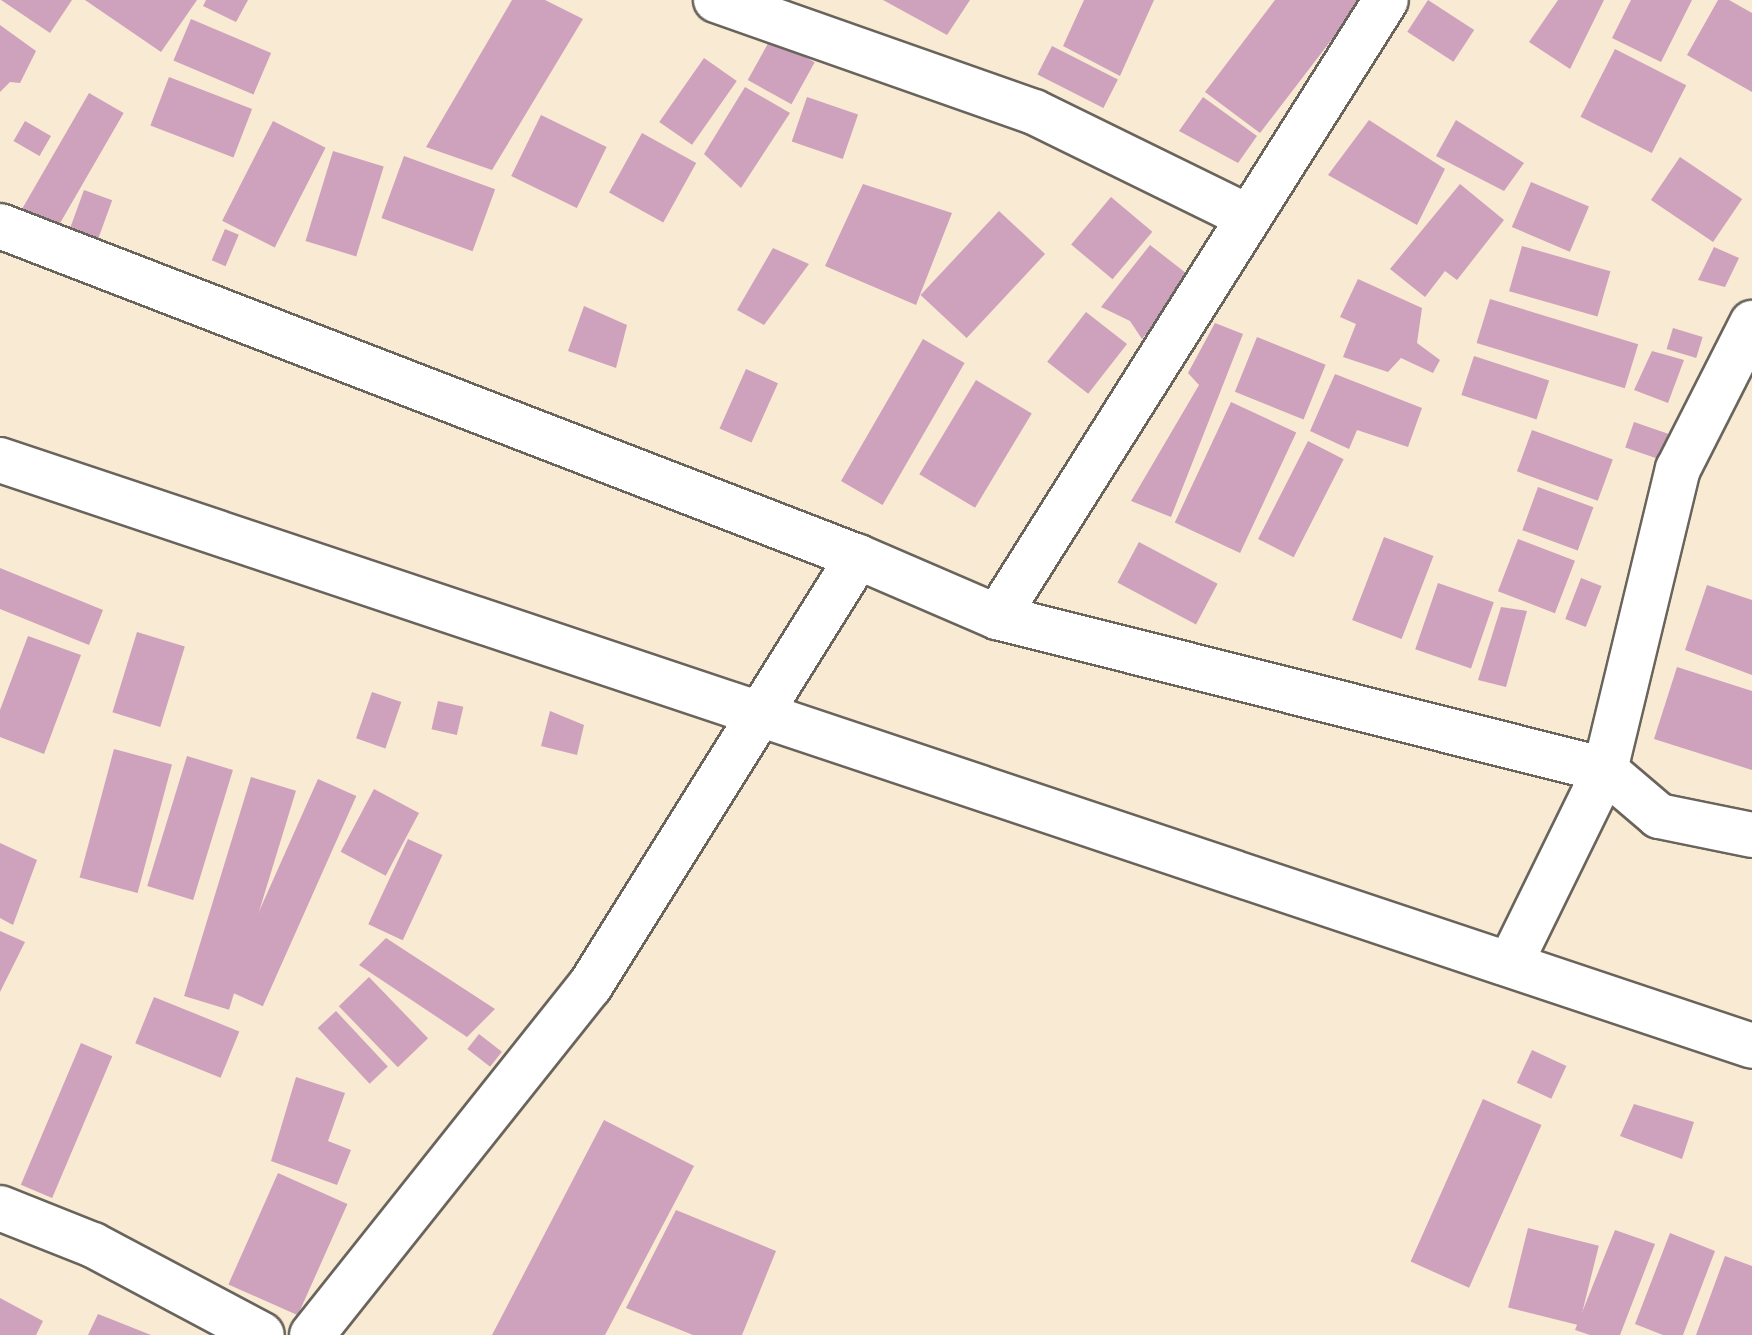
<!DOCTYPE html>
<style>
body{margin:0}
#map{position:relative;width:1752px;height:1335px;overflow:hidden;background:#f9ead4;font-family:"Comic Neue",sans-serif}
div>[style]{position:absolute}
.building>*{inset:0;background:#cea1bc;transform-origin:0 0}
.roads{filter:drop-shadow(2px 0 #69645c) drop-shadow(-2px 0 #69645c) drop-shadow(0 2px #69645c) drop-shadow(0 -2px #69645c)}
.street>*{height:44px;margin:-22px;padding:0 22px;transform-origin:22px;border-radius:22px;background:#fff}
span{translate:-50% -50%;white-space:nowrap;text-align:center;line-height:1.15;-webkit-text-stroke:6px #fcf5e5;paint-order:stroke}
</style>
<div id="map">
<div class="building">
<div style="clip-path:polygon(1px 0,72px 0,50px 33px)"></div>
<div style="clip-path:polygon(85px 0,197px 0,161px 52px)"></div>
<div style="clip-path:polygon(206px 0,248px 0,236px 22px,203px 6px)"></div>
<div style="clip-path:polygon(512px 0,545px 0,583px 19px,492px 170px,426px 147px)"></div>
<div style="clip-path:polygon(883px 0,970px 0,947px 35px)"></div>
<div style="clip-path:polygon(1084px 0,1154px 0,1120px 76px,1063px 46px)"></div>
<div style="clip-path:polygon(1275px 0,1362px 0,1260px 133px,1205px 92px)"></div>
<div style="left:1428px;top:0;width:55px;height:38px;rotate:33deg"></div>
<div style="clip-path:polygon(1558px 0,1604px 0,1570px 69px,1529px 42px)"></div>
<div style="clip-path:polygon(1631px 0,1692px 0,1661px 62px,1612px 38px)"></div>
<div style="clip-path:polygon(1718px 0,1729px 0,1752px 13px,1752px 92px,1687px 55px)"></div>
<div style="left:191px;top:19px;width:87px;height:45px;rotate:23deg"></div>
<div style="clip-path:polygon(0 25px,36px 51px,20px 83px,10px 82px,0 92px)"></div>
<div style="left:771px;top:38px;width:50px;height:48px;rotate:29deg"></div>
<div style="left:1052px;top:46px;width:74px;height:32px;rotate:27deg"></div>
<div style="left:1615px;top:49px;width:80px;height:76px;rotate:27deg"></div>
<div style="left:704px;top:58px;width:40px;height:78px;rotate:35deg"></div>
<div style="left:169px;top:77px;width:89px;height:52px;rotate:21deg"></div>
<div style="clip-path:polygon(745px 87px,790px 113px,741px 188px,704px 154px)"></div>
<div style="left:89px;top:93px;width:40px;height:136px;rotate:30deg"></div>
<div style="left:807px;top:97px;width:54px;height:47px;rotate:19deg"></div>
<div style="clip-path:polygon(1203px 97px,1257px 136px,1238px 163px,1179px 131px)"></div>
<div style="left:541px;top:115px;width:73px;height:68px;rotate:26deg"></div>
<div style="clip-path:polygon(1369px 120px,1445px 169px,1417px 225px,1328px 175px)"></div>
<div style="clip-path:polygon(1456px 120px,1524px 163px,1504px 191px,1436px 156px)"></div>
<div style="left:25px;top:121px;width:30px;height:23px;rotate:30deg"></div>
<div style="left:273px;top:121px;width:59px;height:112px;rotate:27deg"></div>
<div style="left:642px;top:133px;width:62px;height:68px;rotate:29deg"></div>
<div style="left:333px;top:151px;width:53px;height:94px;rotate:17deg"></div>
<div style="left:404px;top:156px;width:97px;height:66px;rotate:20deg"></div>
<div style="left:1680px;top:157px;width:75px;height:52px;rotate:34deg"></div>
<div style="left:1531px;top:182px;width:63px;height:49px;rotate:23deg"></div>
<div style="clip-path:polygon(863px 184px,952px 213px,916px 305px,825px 266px)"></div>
<div style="clip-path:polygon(1460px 184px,1504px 220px,1457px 280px,1445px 271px,1425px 297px,1390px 269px)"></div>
<div style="left:84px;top:190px;width:30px;height:41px;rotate:20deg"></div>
<div style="left:1111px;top:197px;width:54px;height:62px;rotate:40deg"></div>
<div style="left:999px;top:211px;width:63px;height:115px;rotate:43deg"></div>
<div style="left:225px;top:229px;width:15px;height:34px;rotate:23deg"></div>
<div style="clip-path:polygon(1150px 245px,1191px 277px,1142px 339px,1130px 321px,1101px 307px)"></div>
<div style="left:1522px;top:246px;width:92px;height:47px;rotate:16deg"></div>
<div style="clip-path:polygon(1714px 247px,1739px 258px,1725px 287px,1698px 280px)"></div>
<div style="clip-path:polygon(773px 248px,809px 264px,764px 325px,737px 310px)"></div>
<div style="clip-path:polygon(1358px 279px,1422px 308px,1417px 343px,1440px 360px,1433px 373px,1401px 358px,1388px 372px,1343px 357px,1356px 324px,1340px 317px)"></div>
<div style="left:1490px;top:299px;width:155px;height:46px;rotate:17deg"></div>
<div style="clip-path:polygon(584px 306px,627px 325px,616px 368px,568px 351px)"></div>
<div style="left:1086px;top:312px;width:52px;height:63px;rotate:38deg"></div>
<div style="clip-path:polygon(1215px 323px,1243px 334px,1171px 517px,1131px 501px,1199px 385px,1188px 373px)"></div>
<div style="left:1673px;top:328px;width:31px;height:22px;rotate:17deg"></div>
<div style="left:1257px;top:337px;width:74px;height:59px;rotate:22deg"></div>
<div style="left:923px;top:339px;width:48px;height:164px;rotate:30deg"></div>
<div style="clip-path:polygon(1652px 351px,1684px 360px,1668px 403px,1634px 390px)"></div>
<div style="left:1474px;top:356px;width:79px;height:41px;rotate:18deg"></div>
<div style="left:746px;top:369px;width:35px;height:65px;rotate:24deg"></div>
<div style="clip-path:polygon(1335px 374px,1422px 408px,1408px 447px,1357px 430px,1349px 449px,1310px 431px)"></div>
<div style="left:976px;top:380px;width:65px;height:110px;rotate:31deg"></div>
<div style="left:1231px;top:402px;width:72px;height:133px;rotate:25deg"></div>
<div style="left:1634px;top:422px;width:39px;height:27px;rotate:19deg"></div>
<div style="left:1532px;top:430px;width:86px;height:44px;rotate:20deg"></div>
<div style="left:1308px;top:441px;width:40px;height:110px;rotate:27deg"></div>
<div style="left:1538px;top:487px;width:59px;height:46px;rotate:20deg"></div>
<div style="left:1384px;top:537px;width:53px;height:89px;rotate:21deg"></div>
<div style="left:1518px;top:539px;width:61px;height:56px;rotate:21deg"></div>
<div style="left:1139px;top:542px;width:89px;height:46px;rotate:28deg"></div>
<div style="clip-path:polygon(0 568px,103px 610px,89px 645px,0 609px)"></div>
<div style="left:1581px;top:578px;width:22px;height:44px;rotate:21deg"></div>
<div style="left:1438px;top:583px;width:59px;height:70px;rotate:19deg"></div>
<div style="clip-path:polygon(1707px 585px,1752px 600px,1752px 675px,1685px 650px)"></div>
<div style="clip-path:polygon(1501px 607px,1527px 611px,1506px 687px,1478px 680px)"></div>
<div style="left:137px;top:632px;width:50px;height:84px;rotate:17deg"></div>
<div style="clip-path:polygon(28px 636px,81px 655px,44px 754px,0 737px,0 710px)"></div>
<div style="clip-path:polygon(1677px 667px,1752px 691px,1752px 770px,1654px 739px)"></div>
<div style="left:372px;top:692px;width:31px;height:49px;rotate:19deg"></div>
<div style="left:438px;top:701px;width:26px;height:29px;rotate:13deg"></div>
<div style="clip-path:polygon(550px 711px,584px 725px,577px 755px,541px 746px)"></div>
<div style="left:114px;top:749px;width:60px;height:133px;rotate:15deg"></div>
<div style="left:187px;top:756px;width:48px;height:136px;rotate:17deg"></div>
<div style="left:251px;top:777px;width:47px;height:229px;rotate:17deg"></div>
<div style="left:318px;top:779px;width:42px;height:230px;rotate:24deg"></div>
<div style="left:374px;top:789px;width:51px;height:71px;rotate:28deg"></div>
<div style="left:408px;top:839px;width:38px;height:94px;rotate:25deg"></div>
<div style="clip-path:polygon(0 843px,37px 860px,13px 925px,0 918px)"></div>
<div style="clip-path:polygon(0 931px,25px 942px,0 992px)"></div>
<div style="clip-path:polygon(386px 938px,495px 1009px,467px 1037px,359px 965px)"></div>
<div style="left:369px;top:977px;width:85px;height:42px;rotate:46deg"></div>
<div style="left:154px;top:997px;width:92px;height:50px;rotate:22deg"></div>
<div style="left:336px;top:1011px;width:76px;height:25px;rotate:47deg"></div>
<div style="left:479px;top:1034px;width:29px;height:19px;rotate:38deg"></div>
<div style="left:81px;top:1043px;width:34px;height:154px;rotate:23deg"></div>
<div style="left:1532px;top:1050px;width:38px;height:36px;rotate:25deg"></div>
<div style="clip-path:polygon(296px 1077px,345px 1093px,328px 1141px,351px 1150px,337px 1185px,271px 1161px)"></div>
<div style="left:1483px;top:1099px;width:64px;height:178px;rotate:24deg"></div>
<div style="clip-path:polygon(1634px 1104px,1694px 1122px,1682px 1159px,1620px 1136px)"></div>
<div style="clip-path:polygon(604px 1120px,694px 1166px,605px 1335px,492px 1335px)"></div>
<div style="left:278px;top:1173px;width:76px;height:122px;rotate:24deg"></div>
<div style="clip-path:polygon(676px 1210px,776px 1251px,742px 1335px,693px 1335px,626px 1308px)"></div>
<div style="left:1528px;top:1228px;width:73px;height:82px;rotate:14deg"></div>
<div style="clip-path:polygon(1615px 1230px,1655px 1244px,1620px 1335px,1590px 1335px,1575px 1330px)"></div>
<div style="clip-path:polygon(1670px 1233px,1715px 1251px,1683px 1335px,1663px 1335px,1635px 1324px)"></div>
<div style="clip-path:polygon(1725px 1256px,1752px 1266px,1752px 1335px,1696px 1335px)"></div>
<div style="clip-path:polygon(0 1298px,43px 1321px,36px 1335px,0 1335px)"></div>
<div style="clip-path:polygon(98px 1314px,151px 1335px,88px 1335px)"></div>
</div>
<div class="roads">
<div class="street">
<div style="left:716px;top:0;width:337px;rotate:19.4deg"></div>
<div style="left:1034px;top:112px;width:236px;rotate:26.1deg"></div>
<div style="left:0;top:226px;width:920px;rotate:21.1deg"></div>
<div style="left:858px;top:557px;width:151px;rotate:23.3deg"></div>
<div style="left:997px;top:617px;width:627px;rotate:14.12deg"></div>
<div style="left:1605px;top:770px;width:71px;rotate:40.4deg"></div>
<div style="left:1659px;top:816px;width:95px;rotate:11.5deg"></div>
<div style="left:0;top:460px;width:1847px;rotate:18.49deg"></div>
<div style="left:997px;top:617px;width:729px;rotate:-57.77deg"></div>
<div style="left:1511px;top:962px;width:214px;rotate:-63.9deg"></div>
<div style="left:1605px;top:770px;width:310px;rotate:-76.4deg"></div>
<div style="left:1678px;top:469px;width:164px;rotate:-63.1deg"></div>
<div style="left:0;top:1208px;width:100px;rotate:21.7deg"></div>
<div style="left:93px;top:1245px;width:191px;rotate:28deg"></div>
<div style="left:312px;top:1335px;width:446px;rotate:-51.5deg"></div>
<div style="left:590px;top:986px;width:506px;rotate:-58.01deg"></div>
</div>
</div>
</div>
